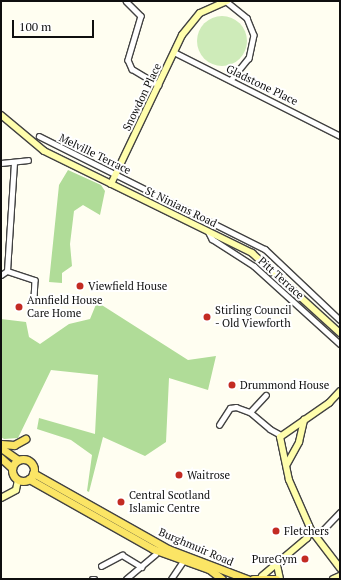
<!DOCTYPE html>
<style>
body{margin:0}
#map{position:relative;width:341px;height:580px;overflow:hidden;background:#fffef1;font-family:"PT Serif",serif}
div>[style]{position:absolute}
.green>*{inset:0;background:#ceebb9}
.round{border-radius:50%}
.forest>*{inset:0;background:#b0dc98}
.roads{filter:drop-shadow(1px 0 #424242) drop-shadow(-1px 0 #424242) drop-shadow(0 1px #424242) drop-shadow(0 -1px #424242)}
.street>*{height:4.5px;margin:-2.25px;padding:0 2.25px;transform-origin:2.25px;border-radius:2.25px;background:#fff}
.secondary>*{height:6px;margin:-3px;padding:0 3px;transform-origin:3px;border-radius:3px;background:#fffeac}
.primary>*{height:7px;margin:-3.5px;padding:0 3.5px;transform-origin:3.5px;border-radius:3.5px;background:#fbe565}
.primary>.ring{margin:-3.5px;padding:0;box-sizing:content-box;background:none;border:7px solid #fbe565;border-radius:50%}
.dots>*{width:11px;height:11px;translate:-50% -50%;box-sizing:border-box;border:2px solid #fff;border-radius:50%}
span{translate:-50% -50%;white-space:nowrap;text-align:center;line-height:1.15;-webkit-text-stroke:4px #fff;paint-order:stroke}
.street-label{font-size:11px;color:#0f0f0f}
.poi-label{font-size:11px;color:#0f0f0f}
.left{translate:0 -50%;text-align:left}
.right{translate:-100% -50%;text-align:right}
.frame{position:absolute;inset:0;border:2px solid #0f0f0f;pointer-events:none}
.scale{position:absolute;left:12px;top:20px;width:82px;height:18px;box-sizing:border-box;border:2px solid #0f0f0f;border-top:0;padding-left:5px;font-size:12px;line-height:14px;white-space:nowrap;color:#0f0f0f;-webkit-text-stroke:3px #fff;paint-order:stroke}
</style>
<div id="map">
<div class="green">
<div class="round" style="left:197px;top:16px;width:50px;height:50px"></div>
</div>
<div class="forest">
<div style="clip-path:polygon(68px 170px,101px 185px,105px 191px,100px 215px,83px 205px,74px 211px,70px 244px,72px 266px,62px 273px,62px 283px,49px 282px,59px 185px)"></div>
<div style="clip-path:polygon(97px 302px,188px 360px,216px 356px,208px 390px,169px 378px,166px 442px,145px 456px,103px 437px,89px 492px,87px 491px,92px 455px,71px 440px,37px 429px,39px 418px,95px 434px,98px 375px,51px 370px,18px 438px,4px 439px,1px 437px,1px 319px,26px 322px,29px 337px,40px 344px,69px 324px,90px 319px)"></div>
</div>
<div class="roads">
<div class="street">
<div style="left:126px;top:1px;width:21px;rotate:45deg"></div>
<div style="left:141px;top:16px;width:46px;rotate:106.5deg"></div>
<div style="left:128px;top:60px;width:10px;rotate:66deg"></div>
<div style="left:132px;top:69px;width:31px;rotate:31deg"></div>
<div style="left:226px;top:1px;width:27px;rotate:39deg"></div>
<div style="left:247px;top:18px;width:18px;rotate:68deg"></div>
<div style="left:254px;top:35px;width:24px;rotate:102deg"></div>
<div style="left:249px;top:58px;width:28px;rotate:129deg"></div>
<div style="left:174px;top:52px;width:186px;rotate:26.8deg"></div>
<div style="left:39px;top:136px;width:253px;rotate:26.6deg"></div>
<div style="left:265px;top:249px;width:103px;rotate:43.4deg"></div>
<div style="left:1px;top:163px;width:27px;rotate:-6deg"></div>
<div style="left:208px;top:231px;width:9px;rotate:63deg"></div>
<div style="left:212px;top:239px;width:50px;rotate:32.7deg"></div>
<div style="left:254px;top:266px;width:116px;rotate:42.2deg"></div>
<div style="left:7px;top:271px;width:29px;rotate:18deg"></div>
<div style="left:35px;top:280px;width:19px;rotate:93deg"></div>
<div style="left:1px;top:275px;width:7px;rotate:-34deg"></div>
<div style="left:7px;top:271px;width:108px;rotate:-86.3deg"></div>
<div style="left:250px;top:412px;width:23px;rotate:-47deg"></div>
<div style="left:219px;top:425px;width:20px;rotate:-57deg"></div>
<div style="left:230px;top:408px;width:6px;rotate:-9deg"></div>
<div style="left:236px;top:407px;width:15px;rotate:20deg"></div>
<div style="left:250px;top:412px;width:26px;rotate:40deg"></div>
<div style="left:270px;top:429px;width:13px;rotate:29deg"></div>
<div style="left:318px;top:535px;width:32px;rotate:-46deg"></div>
<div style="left:101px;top:566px;width:24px;rotate:-28deg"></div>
<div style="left:122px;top:555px;width:23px;rotate:31deg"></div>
<div style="left:92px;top:579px;width:3px"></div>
<div style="left:126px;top:579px;width:38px;rotate:-40deg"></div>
<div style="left:171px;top:579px;width:22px;rotate:-56deg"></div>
</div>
<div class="secondary">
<div style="left:1px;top:115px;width:56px;rotate:39.9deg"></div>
<div style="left:44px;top:151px;width:232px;rotate:26.1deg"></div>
<div style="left:252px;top:253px;width:119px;rotate:42.3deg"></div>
<div style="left:111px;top:184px;width:165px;rotate:-64.5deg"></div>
<div style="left:182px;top:35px;width:28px;rotate:-51deg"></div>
<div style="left:200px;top:13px;width:30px;rotate:-24deg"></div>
<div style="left:287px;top:464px;width:25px;rotate:-61deg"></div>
<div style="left:299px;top:442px;width:23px;rotate:-77deg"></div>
<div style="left:1px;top:498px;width:17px;rotate:-28deg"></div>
<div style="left:16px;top:490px;width:10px;rotate:-79deg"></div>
<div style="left:311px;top:530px;width:48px;rotate:52.7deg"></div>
<div style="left:277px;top:565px;width:14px;rotate:78deg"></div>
<div style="left:262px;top:576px;width:59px;rotate:-40.2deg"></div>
<div style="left:307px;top:538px;width:9px;rotate:-63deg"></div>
<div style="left:311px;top:530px;width:55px;rotate:-113.7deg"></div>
<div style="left:289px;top:480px;width:44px;rotate:-101.8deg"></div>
<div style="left:280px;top:437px;width:60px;rotate:-34.8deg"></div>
<div style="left:329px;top:403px;width:16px;rotate:-47deg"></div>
<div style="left:333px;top:579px;width:8px;rotate:-23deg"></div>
</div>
<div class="primary">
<div style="left:1px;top:444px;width:13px;rotate:4deg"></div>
<div style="left:14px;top:445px;width:13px;rotate:-29deg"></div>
<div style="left:1px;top:448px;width:21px;rotate:35deg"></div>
<div style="left:1px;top:458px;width:15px;rotate:42deg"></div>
<div class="ring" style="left:12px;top:459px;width:15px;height:15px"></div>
<div style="left:33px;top:473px;width:155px;rotate:29.4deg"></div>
<div style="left:168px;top:549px;width:85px;rotate:20.8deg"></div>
<div style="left:29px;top:479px;width:142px;rotate:29.4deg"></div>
<div style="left:153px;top:549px;width:59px;rotate:19.7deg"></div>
<div style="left:209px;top:569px;width:16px;rotate:38deg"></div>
<div style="left:253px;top:579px;width:23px"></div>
</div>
</div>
<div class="dots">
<div style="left:80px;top:286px;background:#c32b23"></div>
<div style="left:19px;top:307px;background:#c32b23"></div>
<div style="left:207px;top:317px;background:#c32b23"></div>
<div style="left:232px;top:385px;background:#c32b23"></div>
<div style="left:179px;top:475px;background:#c32b23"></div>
<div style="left:121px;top:502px;background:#c32b23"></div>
<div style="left:276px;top:531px;background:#c32b23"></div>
<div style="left:305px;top:559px;background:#c32b23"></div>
</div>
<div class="street-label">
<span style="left:262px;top:85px;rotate:26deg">Gladstone Place</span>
<span style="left:142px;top:97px;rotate:-64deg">Snowdon Place</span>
<span style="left:95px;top:154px;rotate:26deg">Melville Terrace</span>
<span style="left:181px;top:207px;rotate:26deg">St Ninians Road</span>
<span style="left:281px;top:278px;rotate:42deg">Pitt Terrace</span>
<span style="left:196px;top:547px;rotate:23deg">Burghmuir Road</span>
</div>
<div class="poi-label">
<span class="left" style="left:88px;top:286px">Viewfield House</span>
<span class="left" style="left:27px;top:307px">Annfield House<br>Care Home</span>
<span class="left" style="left:215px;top:317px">Stirling Council<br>- Old Viewforth</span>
<span class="left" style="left:240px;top:385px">Drummond House</span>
<span class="left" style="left:187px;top:475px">Waitrose</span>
<span class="left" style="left:129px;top:502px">Central Scotland<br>Islamic Centre</span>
<span class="left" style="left:284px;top:531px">Fletchers</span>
<span class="right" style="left:297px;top:559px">PureGym</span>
</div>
<div class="frame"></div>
<div class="scale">100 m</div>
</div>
